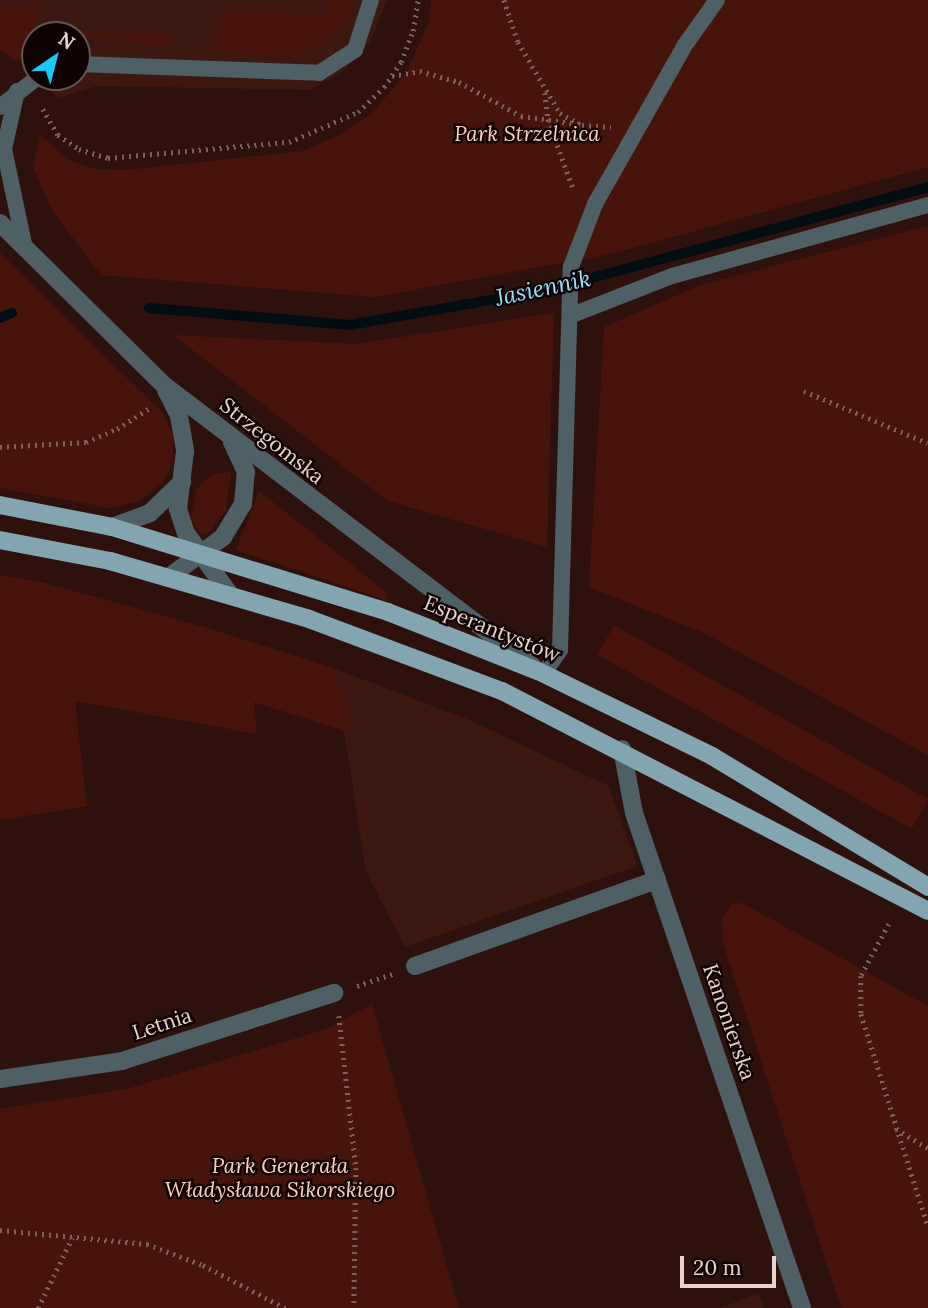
<!DOCTYPE html>
<meta charset="utf-8">
<style>
body{margin:0}
#map{position:relative;width:928px;height:1308px;overflow:hidden;background:#2e110c;font-family:Lora,serif}
div>[style]{position:absolute}
.built>*{inset:0;background:#3c1811}
.green>*{inset:0;background:#47140b;transform-origin:0 0}
.stream>*{height:10px;margin:-5px;padding:0 5px;transform-origin:5px;border-radius:5px;background:#020d12}
.path>*{height:4.5px;margin-top:-2.25px;transform-origin:0;background:repeating-linear-gradient(90deg,#7c625d 0 2px,transparent 0 7px)}
.lane>*{height:16px;margin:-8px;padding:0 8px;transform-origin:8px;border-radius:8px;background:#4f5f66}
.street>*{height:18px;margin:-9px;padding:0 9px;transform-origin:9px;border-radius:9px;background:#4f5f66}
.primary>*{height:18px;margin:-9px;padding:0 9px;transform-origin:9px;border-radius:9px;background:#83a5b2}
span{translate:-50% -50%;white-space:nowrap;text-align:center;line-height:1.15;-webkit-text-stroke:5px #0e0302;paint-order:stroke}
.park-label{font-size:21px;color:#fecdc2;font-style:italic}
.street-label{font-size:21px;color:#e8d3ce}
.water-label{font-size:23px;color:#93e0fe;font-style:italic}
.north{position:absolute;left:21px;top:21px;width:70px;height:70px;box-sizing:border-box;background:#0e0302;border:2px solid #655654;border-radius:50%;rotate:35deg;font-size:19px;font-weight:700;line-height:28px;text-align:center;color:#e8d3ce}
.north::after{content:'';display:block;margin:auto;width:24px;height:32px;background:#16cafb;clip-path:polygon(50% 0,100% 100%,50% 72%,0 100%)}
.scale{position:absolute;left:680px;top:1256px;width:96px;height:32px;box-sizing:border-box;border:4px solid #e8d3ce;border-top:0;padding-left:9px;font-size:21px;line-height:24px;white-space:nowrap;color:#e8d3ce;-webkit-text-stroke:5px #0e0302;paint-order:stroke}
</style>
<div id="map">
<div class="built">
<div style="clip-path:polygon(0 0,387px 0,369px 44px,343px 71px,310px 90px,97px 86px,57px 98px,39px 77px,77px 77px,77px 35px,35px 35px,35px 72px,0 36px)"></div>
<div style="clip-path:polygon(333px 668px,467px 719px,609px 786px,637px 866px,405px 947px,366px 872px,344px 731px,349px 723px)"></div>
<div style="clip-path:polygon(759px 1293px,764px 1308px,720px 1308px)"></div>
</div>
<div class="green">
<div style="clip-path:polygon(327px 0,354px 0,349px 15px,327px 40px,294px 58px,207px 50px,217px 40px,224px 12px,326px 15px)"></div>
<div style="clip-path:polygon(431px 0,928px 0,928px 167px,611px 254px,374px 297px,101px 275px,52px 210px,33px 167px,40px 135px,68px 160px,94px 169px,126px 170px,303px 151px,340px 135px,372px 113px,407px 72px,429px 21px)"></div>
<div style="clip-path:polygon(0 5px,36px 6px,35px 29px,179px 35px,162px 46px,77px 35px,35px 35px,35px 50px,16px 61px,0 50px)"></div>
<div style="clip-path:polygon(928px 226px,928px 755px,704px 633px,589px 587px,604px 327px,703px 284px)"></div>
<div style="clip-path:polygon(0 253px,163px 413px,173px 436px,173px 461px,163px 483px,139px 501px,110px 508px,0 488px)"></div>
<div style="clip-path:polygon(554px 313px,547px 547px,388px 501px,173px 335px,356px 344px)"></div>
<div style="clip-path:polygon(231px 472px,226px 510px,208px 534px,201px 534px,190px 519px,197px 488px,214px 473px)"></div>
<div style="clip-path:polygon(259px 491px,386px 592px,388px 601px,236px 550px)"></div>
<div style="clip-path:polygon(0 575px,38px 581px,201px 626px,333px 668px,350px 723px,344px 731px,254px 702px,257px 734px,75px 701px,87px 806px,0 820px)"></div>
<div style="left:614px;top:625px;width:359px;height:34px;rotate:29deg"></div>
<div style="clip-path:polygon(742px 903px,928px 1006px,928px 1308px,841px 1308px,723px 943px,722px 919px,732px 904px)"></div>
<div style="clip-path:polygon(372px 1004px,459px 1308px,0 1308px,0 1109px,130px 1088px,327px 1029px)"></div>
</div>
<div class="stream">
<div style="left:149px;top:308px;width:202px;rotate:4.8deg"></div>
<div style="left:350px;top:325px;width:200px;rotate:-10.1deg"></div>
<div style="left:547px;top:290px;width:395px;rotate:-15.1deg"></div>
<div style="left:0;top:318px;width:13px;rotate:-23deg"></div>
</div>
<div class="path">
<div style="left:504px;top:0;width:44px;rotate:71.6deg"></div>
<div style="left:518px;top:42px;width:82px;rotate:59.4deg"></div>
<div style="left:560px;top:113px;width:25px;rotate:29deg"></div>
<div style="left:582px;top:125px;width:29px;rotate:4deg"></div>
<div style="left:392px;top:76px;width:28px;rotate:-10deg"></div>
<div style="left:420px;top:71px;width:41px;rotate:15.8deg"></div>
<div style="left:459px;top:82px;width:71px;rotate:28.7deg"></div>
<div style="left:521px;top:116px;width:58px;rotate:8deg"></div>
<div style="left:545px;top:93px;width:26px;rotate:83deg"></div>
<div style="left:548px;top:119px;width:77px;rotate:70.1deg"></div>
<div style="left:43px;top:109px;width:30px;rotate:60deg"></div>
<div style="left:58px;top:135px;width:25px;rotate:34deg"></div>
<div style="left:79px;top:149px;width:30px;rotate:17deg"></div>
<div style="left:108px;top:158px;width:182px;rotate:-5.1deg"></div>
<div style="left:289px;top:142px;width:75px;rotate:-23.5deg"></div>
<div style="left:358px;top:112px;width:36px;rotate:-44deg"></div>
<div style="left:384px;top:87px;width:30px;rotate:-56deg"></div>
<div style="left:401px;top:62px;width:33px;rotate:-69deg"></div>
<div style="left:413px;top:31px;width:31px;rotate:-81deg"></div>
<div style="left:804px;top:391px;width:134px;rotate:22.8deg"></div>
<div style="left:0;top:447px;width:86px;rotate:-3.3deg"></div>
<div style="left:86px;top:442px;width:34px;rotate:-23deg"></div>
<div style="left:117px;top:429px;width:37px;rotate:-33deg"></div>
<div style="left:889px;top:924px;width:59px;rotate:118.3deg"></div>
<div style="left:861px;top:976px;width:38px;rotate:90deg"></div>
<div style="left:861px;top:1014px;width:223px;rotate:72.5deg"></div>
<div style="left:357px;top:986px;width:40px;rotate:-18.9deg"></div>
<div style="left:339px;top:1016px;width:153px;rotate:83.6deg"></div>
<div style="left:356px;top:1168px;width:140px;rotate:90.8deg"></div>
<div style="left:896px;top:1129px;width:37px;rotate:31deg"></div>
<div style="left:0;top:1230px;width:148px;rotate:5.4deg"></div>
<div style="left:147px;top:1244px;width:60px;rotate:20.6deg"></div>
<div style="left:203px;top:1265px;width:93px;rotate:27.7deg"></div>
<div style="left:38px;top:1308px;width:78px;rotate:-64.1deg"></div>
</div>
<div class="lane">
<div style="left:77px;top:64px;width:242px;rotate:2.1deg"></div>
<div style="left:319px;top:73px;width:43px;rotate:-32.6deg"></div>
<div style="left:355px;top:50px;width:52px;rotate:-72.3deg"></div>
<div style="left:17px;top:91px;width:59px;rotate:102.6deg"></div>
<div style="left:4px;top:149px;width:102px;rotate:78.1deg"></div>
<div style="left:0;top:107px;width:48px;rotate:-38.3deg"></div>
<div style="left:572px;top:315px;width:107px;rotate:-21.3deg"></div>
<div style="left:672px;top:276px;width:266px;rotate:-15.5deg"></div>
<div style="left:544px;top:673px;width:28px;rotate:-55deg"></div>
<div style="left:560px;top:650px;width:383px;rotate:-88.4deg"></div>
<div style="left:571px;top:267px;width:67px;rotate:-69.1deg"></div>
<div style="left:595px;top:204px;width:183px;rotate:-60.5deg"></div>
<div style="left:685px;top:45px;width:55px;rotate:-54.6deg"></div>
</div>
<div class="street">
<div style="left:0;top:223px;width:232px;rotate:44.7deg"></div>
<div style="left:165px;top:386px;width:462px;rotate:37.3deg"></div>
<div style="left:166px;top:390px;width:29px;rotate:63deg"></div>
<div style="left:179px;top:416px;width:36px;rotate:80deg"></div>
<div style="left:185px;top:451px;width:58px;rotate:96.9deg"></div>
<div style="left:178px;top:509px;width:25px;rotate:72deg"></div>
<div style="left:186px;top:533px;width:77px;rotate:54.5deg"></div>
<div style="left:112px;top:527px;width:40px;rotate:-20.2deg"></div>
<div style="left:150px;top:513px;width:45px;rotate:-44.1deg"></div>
<div style="left:169px;top:577px;width:67px;rotate:-36.5deg"></div>
<div style="left:223px;top:537px;width:39px;rotate:-59deg"></div>
<div style="left:243px;top:504px;width:32px;rotate:-85deg"></div>
<div style="left:246px;top:472px;width:33px;rotate:-115deg"></div>
<div style="left:622px;top:749px;width:65px;rotate:79.4deg"></div>
<div style="left:634px;top:813px;width:523px;rotate:71.25deg"></div>
<div style="left:415px;top:966px;width:257px;rotate:-19.6deg"></div>
<div style="left:0;top:1079px;width:123px;rotate:-8.4deg"></div>
<div style="left:122px;top:1061px;width:223px;rotate:-17.8deg"></div>
</div>
<div class="primary">
<div style="left:0;top:505px;width:114px;rotate:11.1deg"></div>
<div style="left:112px;top:527px;width:289px;rotate:17.1deg"></div>
<div style="left:388px;top:612px;width:161px;rotate:21.5deg"></div>
<div style="left:538px;top:671px;width:194px;rotate:26deg"></div>
<div style="left:712px;top:756px;width:253px;rotate:31.2deg"></div>
<div style="left:0;top:540px;width:112px;rotate:10.8deg"></div>
<div style="left:110px;top:561px;width:207px;rotate:16.2deg"></div>
<div style="left:309px;top:619px;width:206px;rotate:20.5deg"></div>
<div style="left:502px;top:691px;width:479px;rotate:27.3deg"></div>
</div>
<div class="park-label">
<span style="left:527px;top:134px">Park Strzelnica</span>
<span style="left:280px;top:1178px">Park Generała<br>Władysława Sikorskiego</span>
</div>
<div class="street-label">
<span style="left:272px;top:441px;rotate:38deg">Strzegomska</span>
<span style="left:492px;top:629px;rotate:22deg">Esperantystów</span>
<span style="left:729px;top:1022px;rotate:71deg">Kanonierska</span>
<span style="left:162px;top:1024px;rotate:-18deg">Letnia</span>
</div>
<div class="water-label">
<span style="left:543px;top:288px;rotate:-12deg">Jasiennik</span>
</div>
<div class="north">N</div>
<div class="scale">20 m</div>
</div>
